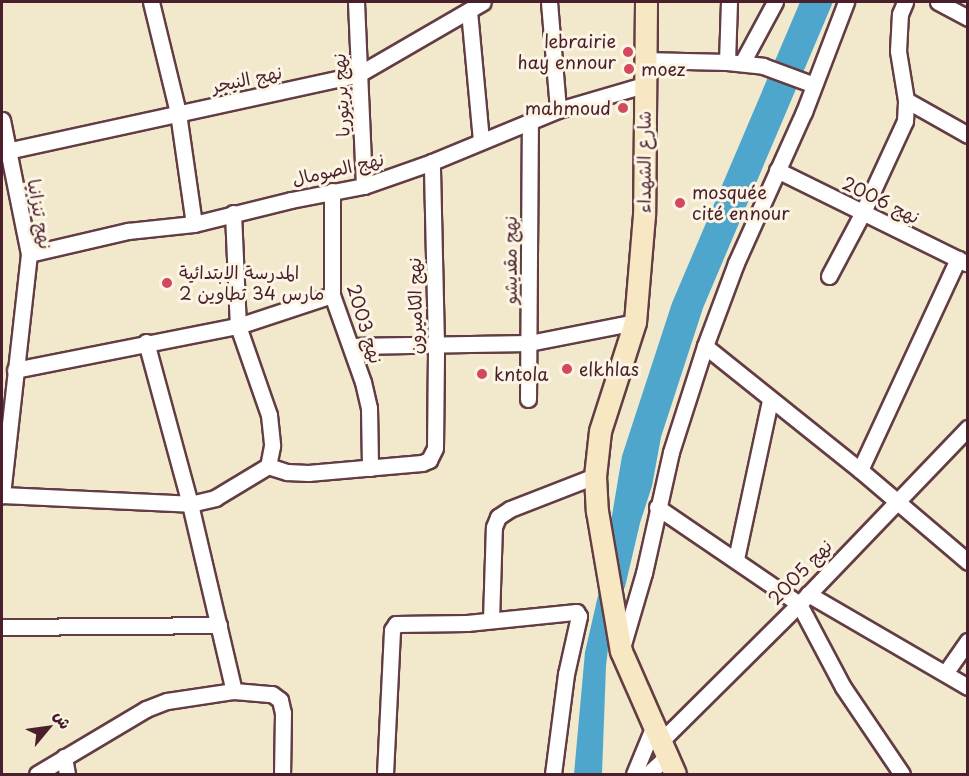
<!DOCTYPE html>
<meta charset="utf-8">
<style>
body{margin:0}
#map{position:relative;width:969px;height:776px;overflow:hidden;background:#f2e9cd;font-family:"Playpen Sans","Playpen Sans Arabic",sans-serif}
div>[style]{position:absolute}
.water>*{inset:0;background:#4fa6cc}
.roads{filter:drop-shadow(2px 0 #633d43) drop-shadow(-2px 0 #633d43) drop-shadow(0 2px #633d43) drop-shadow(0 -2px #633d43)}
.street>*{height:15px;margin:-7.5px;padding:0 7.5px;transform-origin:7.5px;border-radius:7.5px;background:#fff}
.secondary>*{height:21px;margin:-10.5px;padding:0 10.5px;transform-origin:10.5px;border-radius:10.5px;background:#f7e8c3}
.dots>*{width:16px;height:16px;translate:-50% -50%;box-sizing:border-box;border:3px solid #fcf5e5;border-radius:50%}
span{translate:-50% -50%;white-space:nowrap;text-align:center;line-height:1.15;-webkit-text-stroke:6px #fcf5e5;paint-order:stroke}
.poi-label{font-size:18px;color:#4a1f2b}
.right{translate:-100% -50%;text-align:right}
.left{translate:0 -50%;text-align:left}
.street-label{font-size:18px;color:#4a1f2b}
.frame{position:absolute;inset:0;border:3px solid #4a1f2b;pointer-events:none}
.north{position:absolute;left:18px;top:698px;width:60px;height:60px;-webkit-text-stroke:4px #fcf5e5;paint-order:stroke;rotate:61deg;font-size:16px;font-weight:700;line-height:24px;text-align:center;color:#4a1f2b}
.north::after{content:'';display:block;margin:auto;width:21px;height:27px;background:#4a1f2b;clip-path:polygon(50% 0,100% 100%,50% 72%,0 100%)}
</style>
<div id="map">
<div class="water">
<div style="clip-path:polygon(800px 2px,833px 2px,703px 308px,661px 437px,652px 486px,640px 523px,625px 587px,613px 605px,606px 666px,602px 774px,574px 774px,585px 652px,600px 587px,622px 456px,672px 303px)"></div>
</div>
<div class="roads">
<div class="street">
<div style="left:151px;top:2px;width:114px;rotate:76.3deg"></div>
<div style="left:178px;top:113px;width:112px;rotate:81.8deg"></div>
<div style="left:356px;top:2px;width:184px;rotate:87.5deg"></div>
<div style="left:549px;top:2px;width:108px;rotate:85.2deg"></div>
<div style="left:938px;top:2px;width:34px;rotate:28deg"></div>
<div style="left:469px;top:11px;width:131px;rotate:84.7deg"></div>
<div style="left:644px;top:60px;width:83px;rotate:1.4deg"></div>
<div style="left:727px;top:62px;width:36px;rotate:6deg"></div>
<div style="left:763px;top:66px;width:54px;rotate:20.4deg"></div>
<div style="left:727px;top:62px;width:60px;rotate:-88.1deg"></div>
<div style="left:742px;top:63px;width:69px;rotate:-61.6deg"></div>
<div style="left:906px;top:100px;width:71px;rotate:29.4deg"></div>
<div style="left:2px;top:120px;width:137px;rotate:78.6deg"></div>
<div style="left:29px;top:254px;width:243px;rotate:96.4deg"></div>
<div style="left:2px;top:152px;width:365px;rotate:-12.3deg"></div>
<div style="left:359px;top:74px;width:143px;rotate:-30.1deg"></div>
<div style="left:777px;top:170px;width:211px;rotate:26.2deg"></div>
<div style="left:332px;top:191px;width:104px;rotate:90deg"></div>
<div style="left:332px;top:295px;width:92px;rotate:70.4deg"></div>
<div style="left:363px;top:382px;width:27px;rotate:77deg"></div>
<div style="left:369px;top:408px;width:60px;rotate:89deg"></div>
<div style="left:233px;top:213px;width:113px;rotate:87.5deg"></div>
<div style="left:238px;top:326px;width:94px;rotate:70.8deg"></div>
<div style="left:269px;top:415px;width:31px;rotate:84deg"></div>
<div style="left:272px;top:446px;width:20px;rotate:101deg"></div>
<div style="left:268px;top:466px;width:20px;rotate:18deg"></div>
<div style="left:287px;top:472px;width:21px;rotate:3deg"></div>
<div style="left:308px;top:473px;width:114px;rotate:-5deg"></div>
<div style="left:422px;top:463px;width:8px;rotate:-23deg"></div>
<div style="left:429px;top:460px;width:13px;rotate:-63deg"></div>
<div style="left:435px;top:448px;width:103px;rotate:-89.4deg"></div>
<div style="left:436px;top:345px;width:183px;rotate:-91.3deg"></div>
<div style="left:29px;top:254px;width:102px;rotate:-13.1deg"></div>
<div style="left:128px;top:231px;width:66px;rotate:-6.1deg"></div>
<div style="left:194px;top:224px;width:100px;rotate:-13.9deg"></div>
<div style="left:291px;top:200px;width:74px;rotate:-10.9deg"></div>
<div style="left:364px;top:186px;width:72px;rotate:-19.4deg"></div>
<div style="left:432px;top:162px;width:136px;rotate:-22.4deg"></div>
<div style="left:558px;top:110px;width:90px;rotate:-16.2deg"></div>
<div style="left:829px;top:276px;width:70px;rotate:-62deg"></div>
<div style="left:862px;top:214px;width:102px;rotate:-65.2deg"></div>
<div style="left:905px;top:121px;width:21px;rotate:-87deg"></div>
<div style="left:906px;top:100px;width:50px;rotate:-99.3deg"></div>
<div style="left:898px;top:51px;width:37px;rotate:-87deg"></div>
<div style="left:900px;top:14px;width:13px;rotate:-67deg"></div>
<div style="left:146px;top:342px;width:168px;rotate:74.8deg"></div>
<div style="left:190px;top:504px;width:192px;rotate:76.8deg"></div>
<div style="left:351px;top:346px;width:178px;rotate:-1deg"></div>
<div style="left:529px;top:343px;width:108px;rotate:-11.2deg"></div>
<div style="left:705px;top:346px;width:198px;rotate:38.7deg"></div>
<div style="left:860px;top:470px;width:142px;rotate:40.4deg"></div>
<div style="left:15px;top:370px;width:227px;rotate:-11.2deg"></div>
<div style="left:238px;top:326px;width:99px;rotate:-18.3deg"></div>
<div style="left:528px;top:399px;width:278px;rotate:-89.6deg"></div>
<div style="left:860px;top:470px;width:233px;rotate:-65.1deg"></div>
<div style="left:2px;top:495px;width:188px;rotate:2.7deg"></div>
<div style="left:190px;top:504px;width:26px;rotate:-13deg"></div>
<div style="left:215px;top:498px;width:62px;rotate:-31.1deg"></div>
<div style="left:657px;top:507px;width:172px;rotate:34.3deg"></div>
<div style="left:799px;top:604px;width:94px;rotate:62.1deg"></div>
<div style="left:843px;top:687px;width:105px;rotate:55.9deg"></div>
<div style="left:736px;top:559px;width:162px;rotate:-77.9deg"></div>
<div style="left:808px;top:594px;width:185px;rotate:30.2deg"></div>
<div style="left:491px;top:620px;width:93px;rotate:-88.2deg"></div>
<div style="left:494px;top:527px;width:11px;rotate:-68deg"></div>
<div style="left:498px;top:517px;width:14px;rotate:-34deg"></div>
<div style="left:510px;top:509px;width:91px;rotate:-21.2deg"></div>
<div style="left:2px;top:627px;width:217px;rotate:-0.5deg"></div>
<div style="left:622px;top:648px;width:78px;rotate:-73.7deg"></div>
<div style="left:644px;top:573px;width:124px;rotate:-77.4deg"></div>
<div style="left:671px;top:452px;width:111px;rotate:-72.2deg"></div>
<div style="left:705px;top:346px;width:89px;rotate:-69.5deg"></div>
<div style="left:736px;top:263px;width:166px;rotate:-65.8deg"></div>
<div style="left:804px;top:112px;width:118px;rotate:-69.1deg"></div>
<div style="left:946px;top:672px;width:38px;rotate:-55deg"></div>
<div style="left:660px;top:742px;width:196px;rotate:-44.8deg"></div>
<div style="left:799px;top:604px;width:244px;rotate:-46.2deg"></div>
<div style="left:64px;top:757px;width:17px;rotate:80deg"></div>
<div style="left:37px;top:774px;width:127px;rotate:-30.8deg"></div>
<div style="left:146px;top:709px;width:22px;rotate:-21deg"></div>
<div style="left:167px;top:701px;width:68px;rotate:-8.5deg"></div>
<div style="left:234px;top:691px;width:38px;rotate:5deg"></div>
<div style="left:272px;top:694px;width:10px;rotate:37deg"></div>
<div style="left:280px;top:700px;width:13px;rotate:77deg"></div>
<div style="left:283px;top:713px;width:61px;rotate:90.9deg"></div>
<div style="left:385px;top:774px;width:144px;rotate:-87.2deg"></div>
<div style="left:392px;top:630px;width:7px;rotate:-56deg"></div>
<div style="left:396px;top:624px;width:71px;rotate:-0.8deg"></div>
<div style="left:467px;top:623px;width:110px;rotate:-5.8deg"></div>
<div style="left:576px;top:612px;width:5px;rotate:53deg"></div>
<div style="left:579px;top:616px;width:59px;rotate:102.6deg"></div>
<div style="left:566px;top:674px;width:101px;rotate:97.4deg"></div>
<div style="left:634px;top:774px;width:50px;rotate:-67.6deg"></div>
<div style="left:648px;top:774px;width:25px;rotate:-43deg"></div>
</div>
<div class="secondary">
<div style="left:646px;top:2px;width:213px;rotate:90.5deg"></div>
<div style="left:644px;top:215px;width:107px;rotate:94.8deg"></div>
<div style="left:635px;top:322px;width:114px;rotate:107.8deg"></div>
<div style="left:600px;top:431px;width:45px;rotate:96.3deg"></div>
<div style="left:595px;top:476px;width:35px;rotate:87deg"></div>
<div style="left:597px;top:511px;width:142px;rotate:80.3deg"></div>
<div style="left:621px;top:651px;width:134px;rotate:66.3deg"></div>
</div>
</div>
<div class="dots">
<div style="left:628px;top:52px;background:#d1495b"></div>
<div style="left:629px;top:69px;background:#d1495b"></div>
<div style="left:623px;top:108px;background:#d1495b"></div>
<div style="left:680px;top:203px;background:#d1495b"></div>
<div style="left:167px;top:283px;background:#d1495b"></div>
<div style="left:567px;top:369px;background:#d1495b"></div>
<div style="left:482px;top:374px;background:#d1495b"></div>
</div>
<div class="poi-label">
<span class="right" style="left:616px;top:52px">lebrairie<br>hay ennour</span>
<span class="left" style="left:641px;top:69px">moez</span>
<span class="right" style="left:611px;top:108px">mahmoud</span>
<span class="left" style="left:692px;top:203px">mosquée<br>cité ennour</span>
<span class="left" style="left:179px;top:283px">المدرسة الابتدائية<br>2 مارس 34 تطاوين</span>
<span class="left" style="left:579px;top:369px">elkhlas</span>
<span class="left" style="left:494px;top:374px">kntola</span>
</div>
<div class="street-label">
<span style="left:247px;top:79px;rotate:-12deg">نهج النيجر</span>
<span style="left:341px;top:95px;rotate:-93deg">نهج بريتوريا</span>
<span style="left:644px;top:162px;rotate:-90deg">شارع الشهداء</span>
<span style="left:338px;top:169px;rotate:-13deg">نهج الصومال</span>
<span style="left:881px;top:200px;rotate:26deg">نهج 2006</span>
<span style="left:40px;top:214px;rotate:80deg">نهج تنزانيا</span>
<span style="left:510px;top:260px;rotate:-90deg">نهج مقديشو</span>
<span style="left:415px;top:306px;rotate:-91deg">نهج الكاميرون</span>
<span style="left:365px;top:324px;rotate:73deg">نهج 2003</span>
<span style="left:800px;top:572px;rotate:-46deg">نهج 2005</span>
</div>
<div class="frame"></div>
<div class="north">ش</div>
</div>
